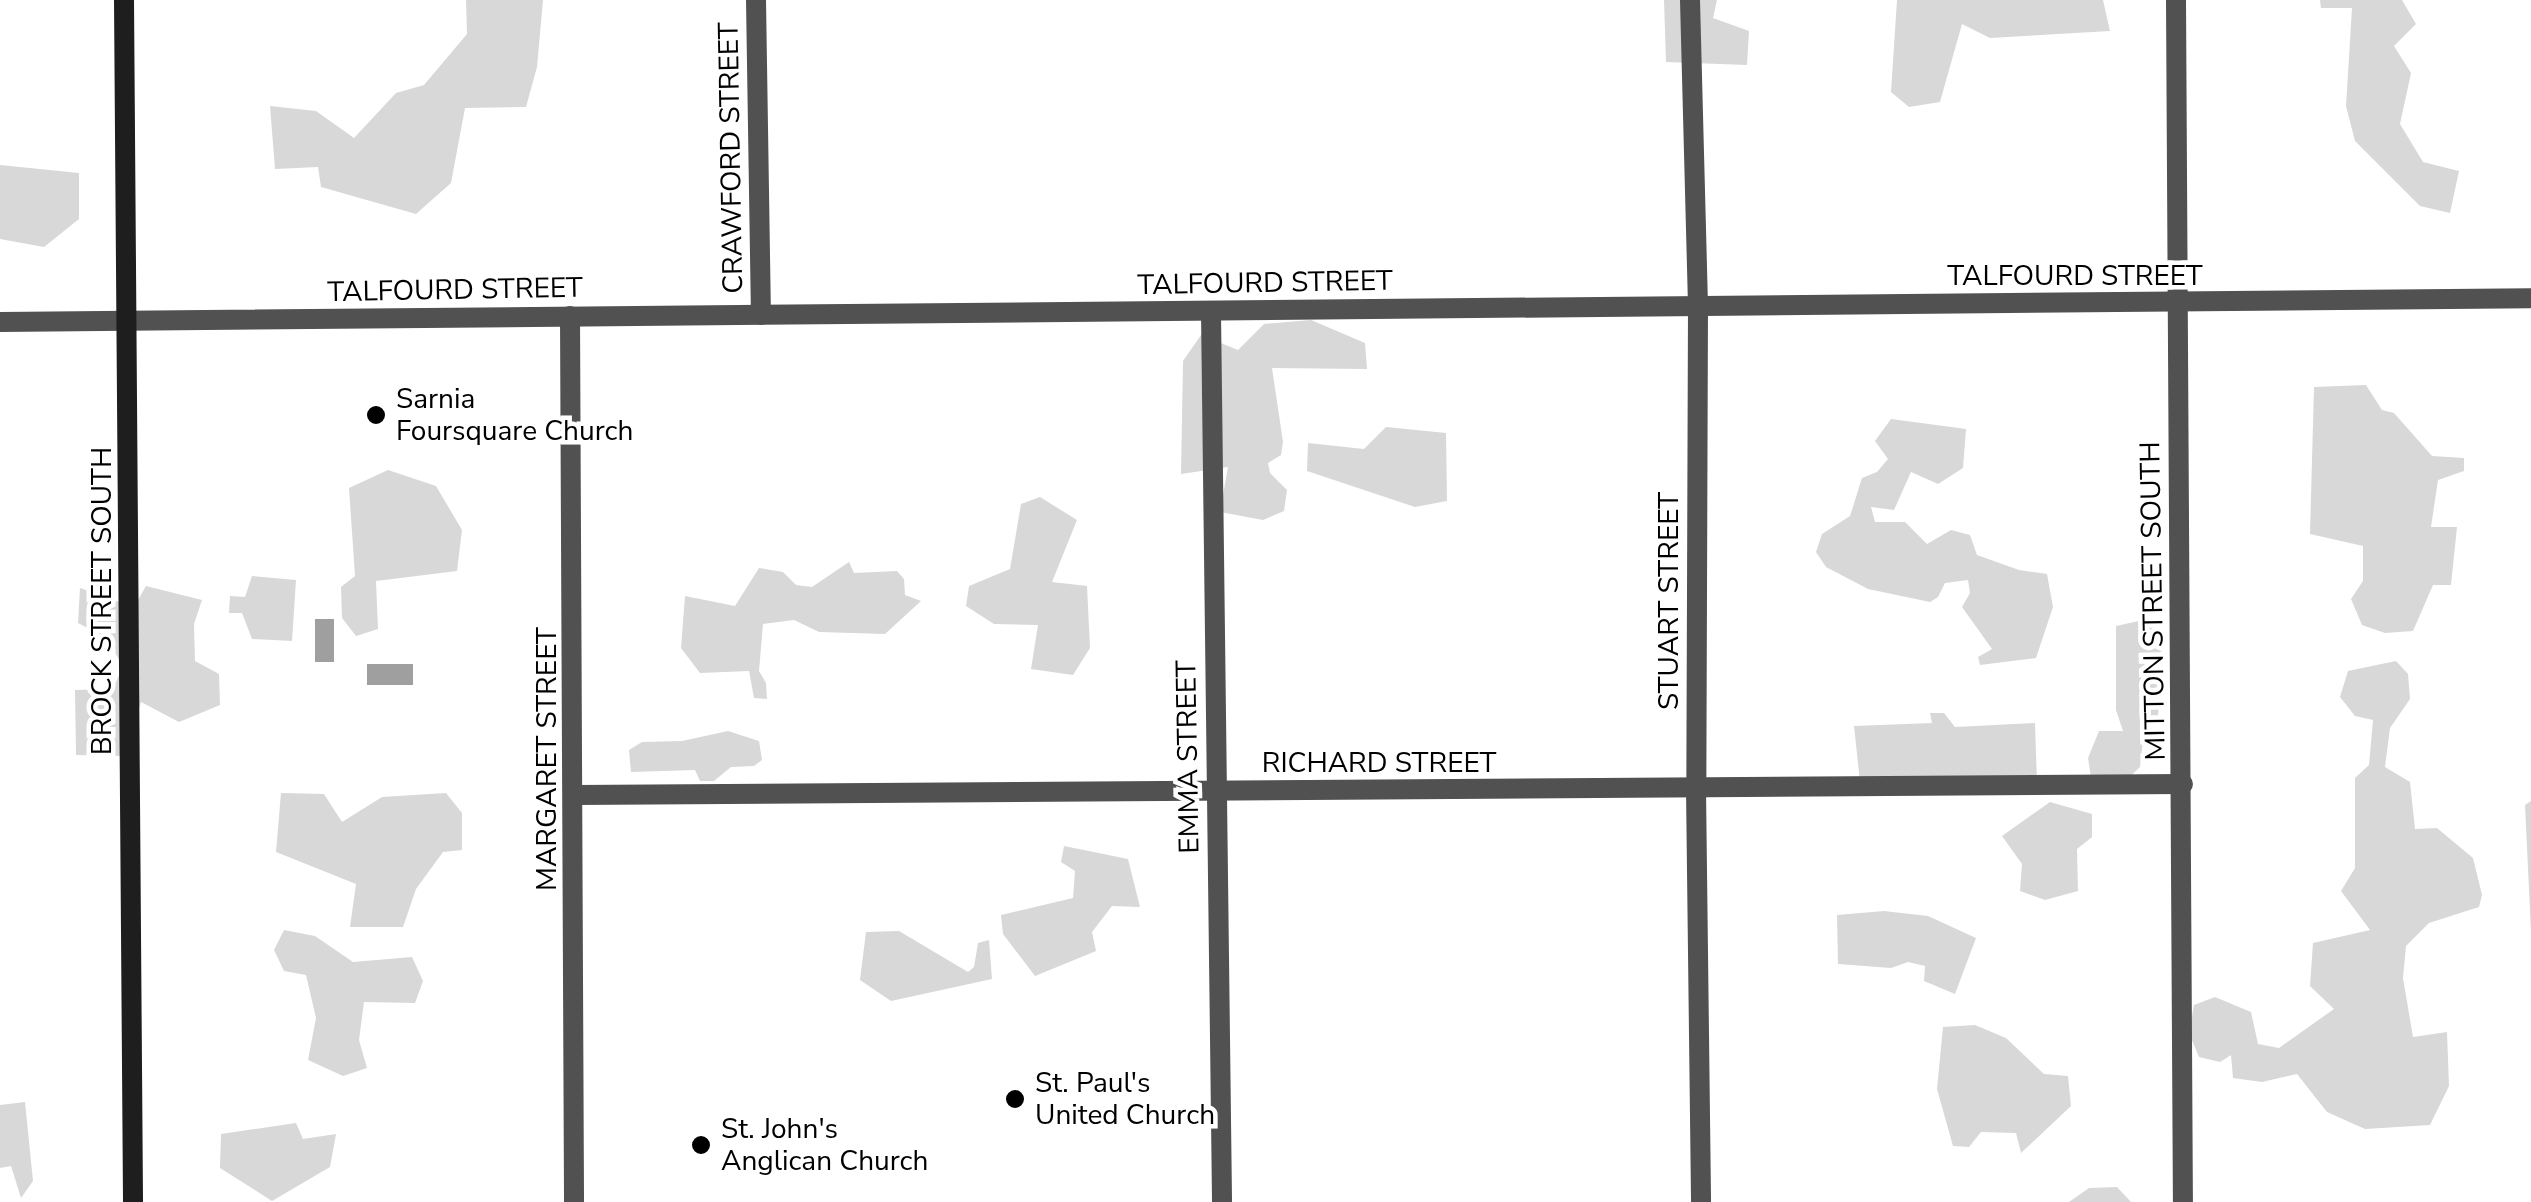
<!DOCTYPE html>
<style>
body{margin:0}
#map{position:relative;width:2531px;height:1202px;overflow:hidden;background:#fff;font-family:"Nunito Sans",sans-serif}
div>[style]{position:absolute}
.green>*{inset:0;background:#d8d8d8}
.water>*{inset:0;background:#9f9f9f;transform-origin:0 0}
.minor>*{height:20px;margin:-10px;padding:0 10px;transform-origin:10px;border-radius:10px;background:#515151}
.tertiary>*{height:20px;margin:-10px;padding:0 10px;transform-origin:10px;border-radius:10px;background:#515151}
.secondary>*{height:20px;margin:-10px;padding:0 10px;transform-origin:10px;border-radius:10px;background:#1e1e1e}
.dots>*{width:28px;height:28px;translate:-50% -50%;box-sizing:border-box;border:5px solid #fff;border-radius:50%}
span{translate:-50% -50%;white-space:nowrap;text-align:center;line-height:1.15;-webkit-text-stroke:9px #fff;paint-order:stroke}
.street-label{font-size:28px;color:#000}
.poi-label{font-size:28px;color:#000}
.left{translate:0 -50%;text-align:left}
</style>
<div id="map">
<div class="green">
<div style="clip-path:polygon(466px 0,543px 0,537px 67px,526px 107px,465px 108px,451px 183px,416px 214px,321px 187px,318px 167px,275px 169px,270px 106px,316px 111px,354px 138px,396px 93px,424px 85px,467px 34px)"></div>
<div style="clip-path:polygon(1664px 0,1717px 0,1713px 18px,1749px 31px,1747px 65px,1666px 62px)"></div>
<div style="clip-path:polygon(1897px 0,2103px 0,2110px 31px,1990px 38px,1962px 24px,1940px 102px,1909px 107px,1891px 92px)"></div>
<div style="clip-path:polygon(2320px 0,2402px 0,2416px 24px,2394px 46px,2411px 73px,2400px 124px,2423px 162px,2459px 171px,2450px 213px,2420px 206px,2355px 141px,2346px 106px,2352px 8px,2321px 8px)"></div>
<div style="clip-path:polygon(0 165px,79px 173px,79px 219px,44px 247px,0 239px)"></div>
<div style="clip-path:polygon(1311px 320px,1365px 343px,1367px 369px,1272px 368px,1283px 442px,1281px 455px,1268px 463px,1270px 473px,1287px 490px,1284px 511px,1263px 520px,1220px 512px,1228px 467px,1181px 474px,1183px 361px,1201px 335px,1238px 350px,1264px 324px)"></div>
<div style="clip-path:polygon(2366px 385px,2382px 410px,2394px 413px,2432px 456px,2464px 458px,2464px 471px,2438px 480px,2431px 527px,2457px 527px,2451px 585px,2433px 585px,2413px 631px,2385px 633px,2362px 625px,2351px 599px,2363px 581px,2363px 546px,2310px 534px,2314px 387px)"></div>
<div style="clip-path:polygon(1891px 419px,1966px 429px,1963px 468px,1938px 484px,1911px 472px,1894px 510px,1871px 507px,1875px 522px,1905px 522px,1927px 544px,1951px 530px,1970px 535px,1977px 555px,2019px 570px,2047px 574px,2053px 607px,2036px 658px,1980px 665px,1978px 657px,1992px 649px,1962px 607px,1970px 593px,1968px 580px,1945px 583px,1938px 597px,1930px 602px,1868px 589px,1826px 567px,1816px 552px,1822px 534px,1850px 516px,1862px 478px,1877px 472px,1888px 459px,1875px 441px)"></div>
<div style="clip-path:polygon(1386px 427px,1446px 433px,1447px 501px,1415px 507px,1307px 471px,1308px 443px,1364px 449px)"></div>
<div style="clip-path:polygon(388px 470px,436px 486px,462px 530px,457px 571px,376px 581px,378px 629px,356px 636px,342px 618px,341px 587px,355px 576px,349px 488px)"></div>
<div style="clip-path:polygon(1040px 497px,1077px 520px,1052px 582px,1087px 586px,1090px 648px,1073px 675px,1031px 669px,1038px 625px,994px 624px,966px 606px,969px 586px,1010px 569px,1021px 504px)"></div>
<div style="clip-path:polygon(849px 562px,854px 573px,897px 571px,904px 579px,905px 595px,921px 601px,885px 634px,819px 632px,794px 620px,763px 624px,759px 671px,766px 683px,767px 699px,754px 698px,749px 671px,700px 673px,681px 648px,685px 596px,735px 606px,759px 568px,783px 572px,796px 585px,812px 587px)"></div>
<div style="clip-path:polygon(252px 576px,296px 580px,292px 641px,252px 639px,242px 613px,229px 613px,230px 596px,245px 597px)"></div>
<div style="clip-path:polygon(146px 586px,202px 600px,194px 624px,195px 661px,219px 674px,220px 705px,179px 722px,141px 702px,125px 756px,76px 755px,75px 690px,113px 689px,123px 666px,105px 637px,78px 623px,80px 588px,134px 607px)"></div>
<div style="clip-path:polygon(2157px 617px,2164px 641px,2158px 716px,2144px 732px,2140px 767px,2116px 790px,2093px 791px,2088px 758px,2099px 731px,2123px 731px,2116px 710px,2116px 626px)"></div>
<div style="clip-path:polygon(2396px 661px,2408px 674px,2410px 699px,2390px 728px,2385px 767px,2410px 782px,2415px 829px,2437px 828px,2473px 858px,2482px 895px,2479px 907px,2429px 923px,2406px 946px,2403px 978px,2413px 1037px,2447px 1032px,2449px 1086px,2430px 1125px,2365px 1129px,2327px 1112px,2297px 1074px,2262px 1082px,2233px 1078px,2231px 1055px,2220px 1062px,2199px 1057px,2189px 1033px,2194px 1005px,2215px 997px,2251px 1012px,2258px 1044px,2279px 1048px,2334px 1009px,2310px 986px,2313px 943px,2370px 930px,2341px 891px,2355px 868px,2355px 778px,2369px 765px,2373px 720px,2355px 716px,2340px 697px,2348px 671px)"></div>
<div style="clip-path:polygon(1930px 713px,1944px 713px,1955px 727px,2035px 723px,2037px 783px,1860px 782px,1854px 726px,1932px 723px)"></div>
<div style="clip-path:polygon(728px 731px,759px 741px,762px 760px,754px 766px,731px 767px,714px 781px,700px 781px,695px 770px,631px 772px,629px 750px,642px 742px,682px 741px)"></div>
<div style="clip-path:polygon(281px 793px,324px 794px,342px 822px,382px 797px,446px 793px,462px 813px,462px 850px,443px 852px,416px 889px,403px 927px,350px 927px,356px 884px,276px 852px)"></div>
<div style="clip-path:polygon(2531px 801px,2531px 932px,2525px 805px)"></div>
<div style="clip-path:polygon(2050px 802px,2092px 814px,2092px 837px,2077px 849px,2078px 891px,2045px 900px,2020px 891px,2022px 864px,2002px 836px)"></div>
<div style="clip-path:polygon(1064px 846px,1128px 859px,1140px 907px,1112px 906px,1092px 932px,1096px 951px,1035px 976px,1003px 934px,1001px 915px,1073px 898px,1075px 871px,1061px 862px)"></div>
<div style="clip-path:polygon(1884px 911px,1928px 916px,1976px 938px,1955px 994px,1924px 981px,1925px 966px,1908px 962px,1891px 968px,1838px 964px,1837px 915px)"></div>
<div style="clip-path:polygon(284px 930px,315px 936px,353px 962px,412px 957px,423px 981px,415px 1003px,364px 1002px,359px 1040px,367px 1068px,343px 1076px,308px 1060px,316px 1018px,306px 975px,284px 971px,274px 950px)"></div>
<div style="clip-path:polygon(899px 931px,968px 972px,974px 967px,978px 943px,989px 940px,992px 979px,891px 1001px,860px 980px,866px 932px)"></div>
<div style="clip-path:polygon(1975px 1025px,2006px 1038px,2044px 1074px,2068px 1076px,2071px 1106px,2021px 1153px,2016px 1133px,1981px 1132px,1969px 1147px,1953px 1146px,1937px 1089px,1943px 1027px)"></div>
<div style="clip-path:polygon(25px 1102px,33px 1181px,21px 1198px,11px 1166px,0 1168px,0 1105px)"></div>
<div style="clip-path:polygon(296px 1123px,303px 1139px,336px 1134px,330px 1167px,272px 1201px,220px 1168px,221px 1134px)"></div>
<div style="clip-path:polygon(2117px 1187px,2131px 1202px,2069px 1202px,2089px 1188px)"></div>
</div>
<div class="water">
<div style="left:315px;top:619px;width:19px;height:43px"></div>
<div style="left:413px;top:664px;width:21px;height:46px;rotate:90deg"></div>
</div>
<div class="minor">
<div style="left:756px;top:0;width:315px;rotate:89.1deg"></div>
<div style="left:1690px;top:0;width:306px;rotate:88.5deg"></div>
<div style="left:1698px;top:306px;width:483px;rotate:90.2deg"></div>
<div style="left:1696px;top:789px;width:413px;rotate:89.3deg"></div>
<div style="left:1211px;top:312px;width:890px;rotate:89.29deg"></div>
<div style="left:570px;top:316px;width:886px;rotate:89.74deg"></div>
<div style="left:0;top:322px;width:2531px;rotate:-0.54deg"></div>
<div style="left:575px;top:795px;width:1608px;rotate:-0.39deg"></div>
</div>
<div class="tertiary">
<div style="left:2176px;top:0;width:1202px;rotate:89.67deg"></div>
</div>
<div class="secondary">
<div style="left:124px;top:0;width:1202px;rotate:89.57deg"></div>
</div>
<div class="dots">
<div style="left:376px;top:415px;background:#000"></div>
<div style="left:1015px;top:1099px;background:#000"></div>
<div style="left:701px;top:1145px;background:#000"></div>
</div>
<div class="street-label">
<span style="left:731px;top:158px;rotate:-91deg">CRAWFORD STREET</span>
<span style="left:2075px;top:276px">TALFOURD STREET</span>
<span style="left:1265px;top:283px;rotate:-1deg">TALFOURD STREET</span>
<span style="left:455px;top:290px;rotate:-1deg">TALFOURD STREET</span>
<span style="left:102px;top:601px;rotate:-90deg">BROCK STREET SOUTH</span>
<span style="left:1669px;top:601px;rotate:-90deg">STUART STREET</span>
<span style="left:2153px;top:601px;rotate:-91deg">MITTON STREET SOUTH</span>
<span style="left:1188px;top:757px;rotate:-91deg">EMMA STREET</span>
<span style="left:547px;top:759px;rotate:-90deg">MARGARET STREET</span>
<span style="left:1379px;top:763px">RICHARD STREET</span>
</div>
<div class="poi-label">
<span class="left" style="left:396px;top:415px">Sarnia<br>Foursquare Church</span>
<span class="left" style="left:1035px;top:1099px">St. Paul's<br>United Church</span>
<span class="left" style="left:721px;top:1145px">St. John's<br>Anglican Church</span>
</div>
</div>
